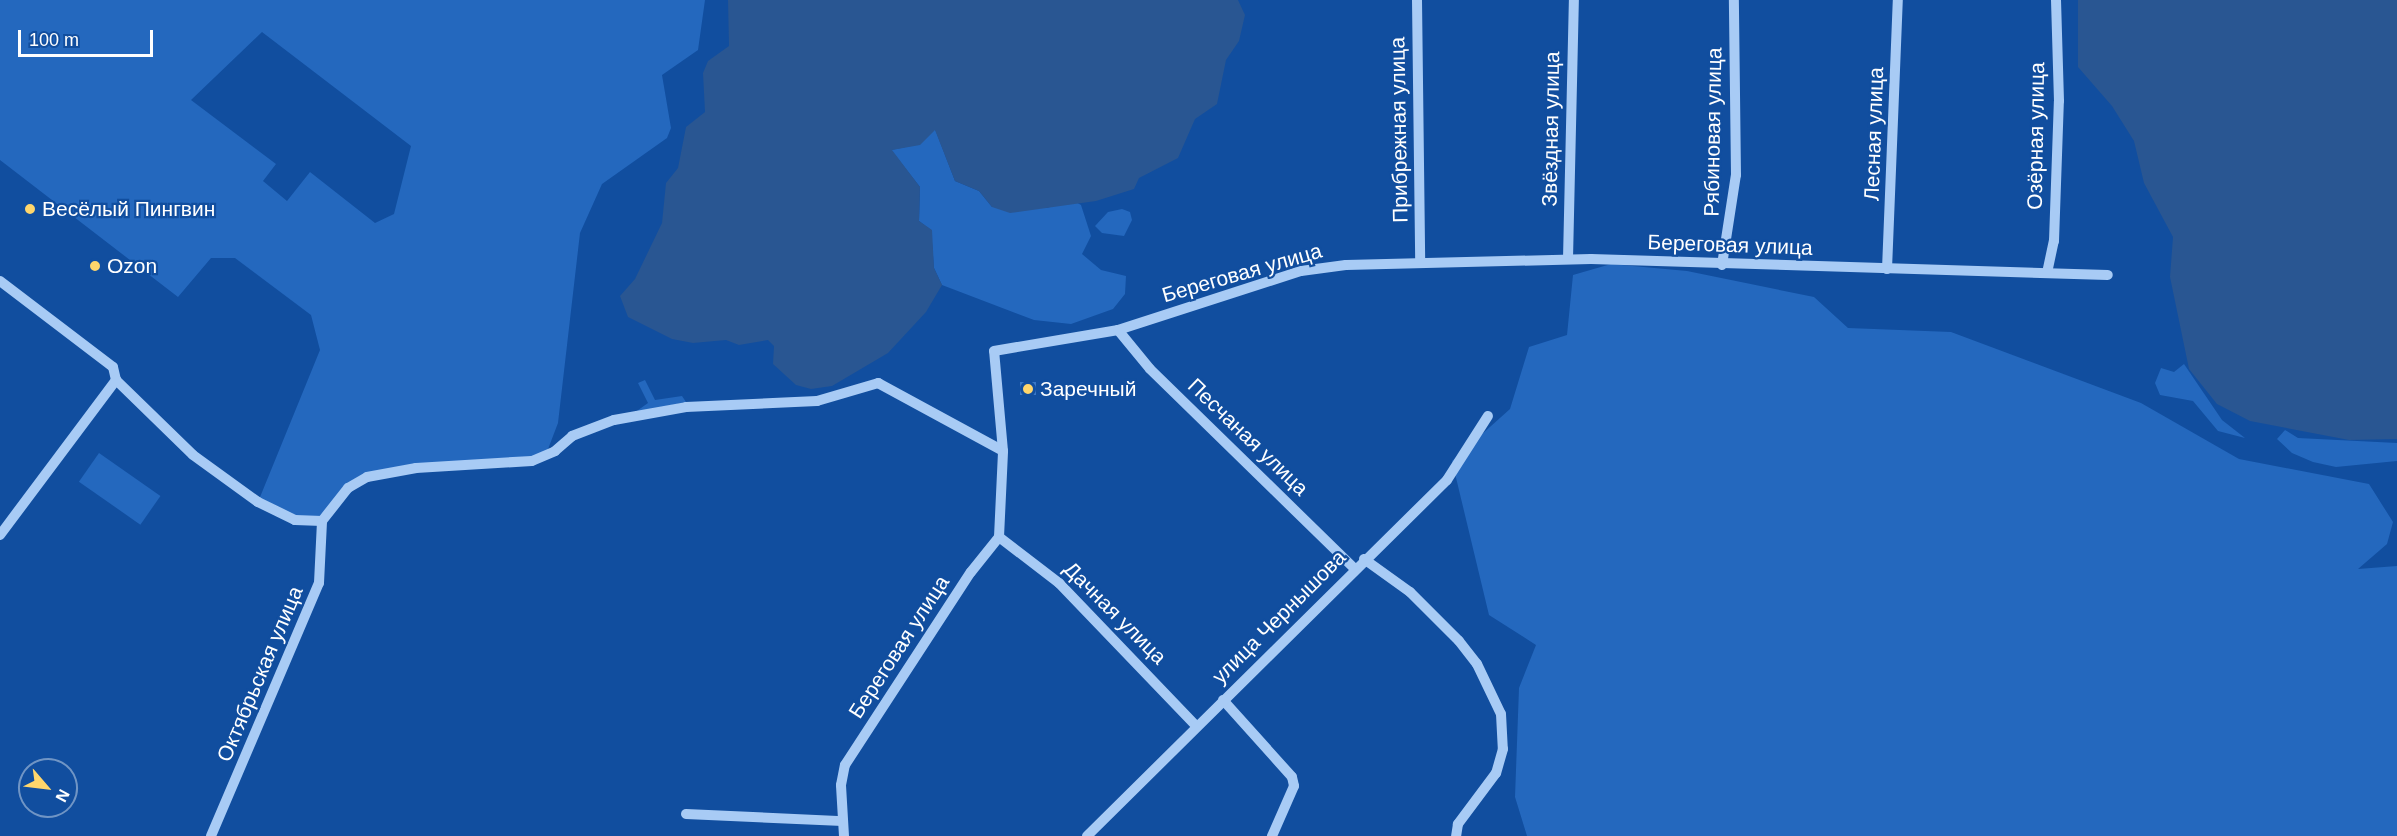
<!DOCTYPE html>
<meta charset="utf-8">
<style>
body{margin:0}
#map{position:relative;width:2397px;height:836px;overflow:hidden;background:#114e9f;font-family:Helvetica,sans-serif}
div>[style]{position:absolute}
.green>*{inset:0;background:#2468be;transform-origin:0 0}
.water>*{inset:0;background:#295692}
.building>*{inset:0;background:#3a77c7;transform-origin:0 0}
.minor>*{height:10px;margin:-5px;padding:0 5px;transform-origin:5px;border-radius:5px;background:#a8cbf5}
.dots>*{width:16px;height:16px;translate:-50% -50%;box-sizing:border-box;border:3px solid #114e9f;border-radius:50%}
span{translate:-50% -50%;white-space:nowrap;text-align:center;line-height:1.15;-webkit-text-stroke:4.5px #114e9f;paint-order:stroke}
.street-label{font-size:21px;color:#fff}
.poi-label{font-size:21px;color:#fff}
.left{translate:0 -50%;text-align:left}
.north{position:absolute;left:18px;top:758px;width:60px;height:60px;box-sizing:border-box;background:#114e9f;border:2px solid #7095c5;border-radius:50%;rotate:118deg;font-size:16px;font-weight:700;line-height:24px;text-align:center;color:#fff}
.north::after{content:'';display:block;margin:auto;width:21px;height:27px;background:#ffd66c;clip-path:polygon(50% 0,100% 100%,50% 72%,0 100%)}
.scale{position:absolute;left:18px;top:30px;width:135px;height:27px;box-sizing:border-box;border:3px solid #fff;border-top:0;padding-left:8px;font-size:18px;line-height:21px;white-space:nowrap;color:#fff;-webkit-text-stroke:4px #114e9f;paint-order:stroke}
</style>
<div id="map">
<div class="green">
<div style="clip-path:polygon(evenodd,0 0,705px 0,698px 50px,662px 75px,671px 128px,667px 138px,602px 184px,580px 233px,558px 423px,545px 457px,367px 477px,322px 521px,295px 520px,258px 502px,320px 350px,311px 315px,235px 258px,211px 258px,178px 297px,0 160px,0 0,262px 32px,411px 146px,394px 214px,375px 223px,310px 172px,287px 201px,263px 181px,276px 164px,191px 100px,262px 32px)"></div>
<div style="clip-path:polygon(935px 129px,955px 181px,979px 191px,992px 207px,1046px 208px,1074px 201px,1081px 205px,1091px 236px,1082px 254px,1101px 270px,1126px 276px,1125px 294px,1113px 309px,1071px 324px,1034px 320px,942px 285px,934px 268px,931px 230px,919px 221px,920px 187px,891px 150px,920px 144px)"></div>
<div style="clip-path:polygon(1122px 209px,1130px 212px,1132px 220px,1124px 236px,1102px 233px,1095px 226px,1108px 212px)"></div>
<div style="clip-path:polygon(1611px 264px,1687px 271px,1814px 297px,1848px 328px,1951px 332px,2141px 403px,2239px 459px,2369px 484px,2393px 522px,2387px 544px,2358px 569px,2397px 566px,2397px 836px,1527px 836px,1515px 797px,1519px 688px,1536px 645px,1489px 615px,1452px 461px,1510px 409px,1529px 347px,1567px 335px,1573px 275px)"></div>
<div style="clip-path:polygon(2184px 364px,2222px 420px,2245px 438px,2218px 431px,2193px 401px,2160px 395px,2155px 383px,2161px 368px,2174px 372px)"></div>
<div style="clip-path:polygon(645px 380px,655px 400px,682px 396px,686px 402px,634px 413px,648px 403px,638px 383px)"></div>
<div style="clip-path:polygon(2285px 430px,2298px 438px,2397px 443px,2397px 461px,2336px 467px,2313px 462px,2292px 453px,2277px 439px)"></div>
<div style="left:99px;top:453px;width:75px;height:35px;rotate:35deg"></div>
</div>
<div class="water">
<div style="clip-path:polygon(728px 0,1238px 0,1245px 15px,1239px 41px,1226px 60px,1217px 104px,1195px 119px,1178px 158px,1139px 178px,1134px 189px,1096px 201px,1010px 213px,992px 207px,979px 191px,955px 181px,935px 130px,920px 145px,892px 150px,920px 187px,919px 221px,932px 230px,934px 268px,942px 285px,926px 312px,888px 353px,832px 386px,811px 389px,796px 385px,773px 364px,774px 346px,768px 340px,739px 345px,726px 340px,693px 343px,672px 339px,628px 317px,620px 296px,635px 279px,662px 223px,666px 183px,678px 168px,686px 127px,705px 112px,703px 73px,708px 61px,729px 46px)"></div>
<div style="clip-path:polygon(2078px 0,2397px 0,2397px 439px,2349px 440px,2250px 421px,2217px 404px,2189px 369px,2170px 277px,2173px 237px,2144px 183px,2134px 141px,2112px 106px,2078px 67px)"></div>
</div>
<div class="building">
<div style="left:1020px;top:382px;width:16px;height:13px"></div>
</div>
<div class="minor">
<div style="left:1417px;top:0;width:260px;rotate:89.3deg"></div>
<div style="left:1568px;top:259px;width:259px;rotate:-88.7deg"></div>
<div style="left:1722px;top:265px;width:91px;rotate:-81.2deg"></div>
<div style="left:1736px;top:175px;width:175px;rotate:-90.7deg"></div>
<div style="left:1887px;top:269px;width:269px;rotate:-87.7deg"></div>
<div style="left:2047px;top:273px;width:33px;rotate:-78deg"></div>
<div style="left:2054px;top:241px;width:140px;rotate:-88deg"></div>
<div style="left:2059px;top:101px;width:101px;rotate:-91.7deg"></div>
<div style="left:0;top:281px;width:142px;rotate:37.3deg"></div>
<div style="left:113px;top:367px;width:13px;rotate:77deg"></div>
<div style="left:116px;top:380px;width:107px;rotate:44.2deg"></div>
<div style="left:193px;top:455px;width:80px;rotate:35.9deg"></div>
<div style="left:258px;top:502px;width:41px;rotate:25.9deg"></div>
<div style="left:295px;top:520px;width:27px;rotate:2deg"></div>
<div style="left:322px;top:521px;width:42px;rotate:-51.8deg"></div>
<div style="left:348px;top:488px;width:22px;rotate:-30deg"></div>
<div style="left:367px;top:477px;width:50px;rotate:-10.4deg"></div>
<div style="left:416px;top:468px;width:116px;rotate:-3.5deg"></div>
<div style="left:532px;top:461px;width:25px;rotate:-23deg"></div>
<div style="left:555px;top:451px;width:23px;rotate:-41deg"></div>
<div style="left:572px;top:436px;width:45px;rotate:-20.9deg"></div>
<div style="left:614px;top:420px;width:73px;rotate:-10.2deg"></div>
<div style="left:686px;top:407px;width:131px;rotate:-2.6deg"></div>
<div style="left:817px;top:401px;width:64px;rotate:-16.4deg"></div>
<div style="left:878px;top:383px;width:142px;rotate:28.5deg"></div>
<div style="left:1118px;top:330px;width:50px;rotate:50.6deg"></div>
<div style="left:1150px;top:369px;width:286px;rotate:44.3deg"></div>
<div style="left:0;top:535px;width:194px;rotate:-53.2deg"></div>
<div style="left:999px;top:537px;width:76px;rotate:37.5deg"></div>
<div style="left:1059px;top:583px;width:198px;rotate:46.2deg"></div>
<div style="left:1364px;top:559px;width:57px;rotate:35.7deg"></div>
<div style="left:1410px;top:592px;width:69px;rotate:45deg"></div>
<div style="left:1459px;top:641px;width:29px;rotate:52deg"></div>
<div style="left:1477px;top:664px;width:55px;rotate:64.4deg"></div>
<div style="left:1501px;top:714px;width:35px;rotate:87deg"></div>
<div style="left:1503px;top:749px;width:25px;rotate:106deg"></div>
<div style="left:1496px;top:773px;width:64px;rotate:126.7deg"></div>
<div style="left:1458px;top:824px;width:12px;rotate:99deg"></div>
<div style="left:1223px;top:700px;width:103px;rotate:48.1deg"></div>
<div style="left:1292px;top:777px;width:9px;rotate:77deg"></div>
<div style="left:1294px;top:786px;width:55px;rotate:113.7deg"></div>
<div style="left:686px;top:814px;width:157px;rotate:2.6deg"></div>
<div style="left:211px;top:836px;width:275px;rotate:-66.9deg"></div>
<div style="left:319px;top:583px;width:62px;rotate:-87.2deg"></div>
<div style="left:844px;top:836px;width:51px;rotate:-93.4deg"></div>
<div style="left:841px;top:785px;width:20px;rotate:-79deg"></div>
<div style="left:845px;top:765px;width:230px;rotate:-56.9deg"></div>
<div style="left:971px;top:572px;width:45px;rotate:-51.3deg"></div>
<div style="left:999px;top:537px;width:86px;rotate:-87.3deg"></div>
<div style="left:1003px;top:451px;width:100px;rotate:-95.1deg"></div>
<div style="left:994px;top:351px;width:126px;rotate:-9.6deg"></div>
<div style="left:1118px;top:330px;width:192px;rotate:-17.9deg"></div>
<div style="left:1301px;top:271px;width:45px;rotate:-7.6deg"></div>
<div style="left:1346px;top:265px;width:245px;rotate:-1.4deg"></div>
<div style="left:1591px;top:259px;width:517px;rotate:1.77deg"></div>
<div style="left:1087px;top:836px;width:506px;rotate:-44.68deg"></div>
<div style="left:1447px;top:480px;width:76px;rotate:-57.4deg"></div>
</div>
<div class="dots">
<div style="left:30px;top:209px;background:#ffd66c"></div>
<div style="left:95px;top:266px;background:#ffd66c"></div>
<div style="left:1028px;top:389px;background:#ffd66c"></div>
</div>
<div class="street-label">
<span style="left:1551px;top:129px;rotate:-89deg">Звёздная улица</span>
<span style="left:1399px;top:130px;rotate:-91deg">Прибрежная улица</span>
<span style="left:1713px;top:132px;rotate:-89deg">Рябиновая улица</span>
<span style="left:1874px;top:134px;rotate:-88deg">Лесная улица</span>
<span style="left:2036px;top:136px;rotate:-89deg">Озёрная улица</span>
<span style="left:1730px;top:245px;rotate:2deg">Береговая улица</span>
<span style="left:1242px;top:273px;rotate:-16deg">Береговая улица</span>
<span style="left:1248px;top:437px;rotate:44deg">Песчаная улица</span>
<span style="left:1115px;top:613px;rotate:45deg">Дачная улица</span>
<span style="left:1279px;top:617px;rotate:-45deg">улица Чернышова</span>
<span style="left:899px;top:647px;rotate:-57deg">Береговая улица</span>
<span style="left:260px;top:674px;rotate:-67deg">Октябрьская улица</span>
</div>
<div class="poi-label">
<span class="left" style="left:42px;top:209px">Весёлый Пингвин</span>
<span class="left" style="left:107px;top:266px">Ozon</span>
<span class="left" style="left:1040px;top:389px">Заречный</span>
</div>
<div class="north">N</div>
<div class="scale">100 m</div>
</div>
